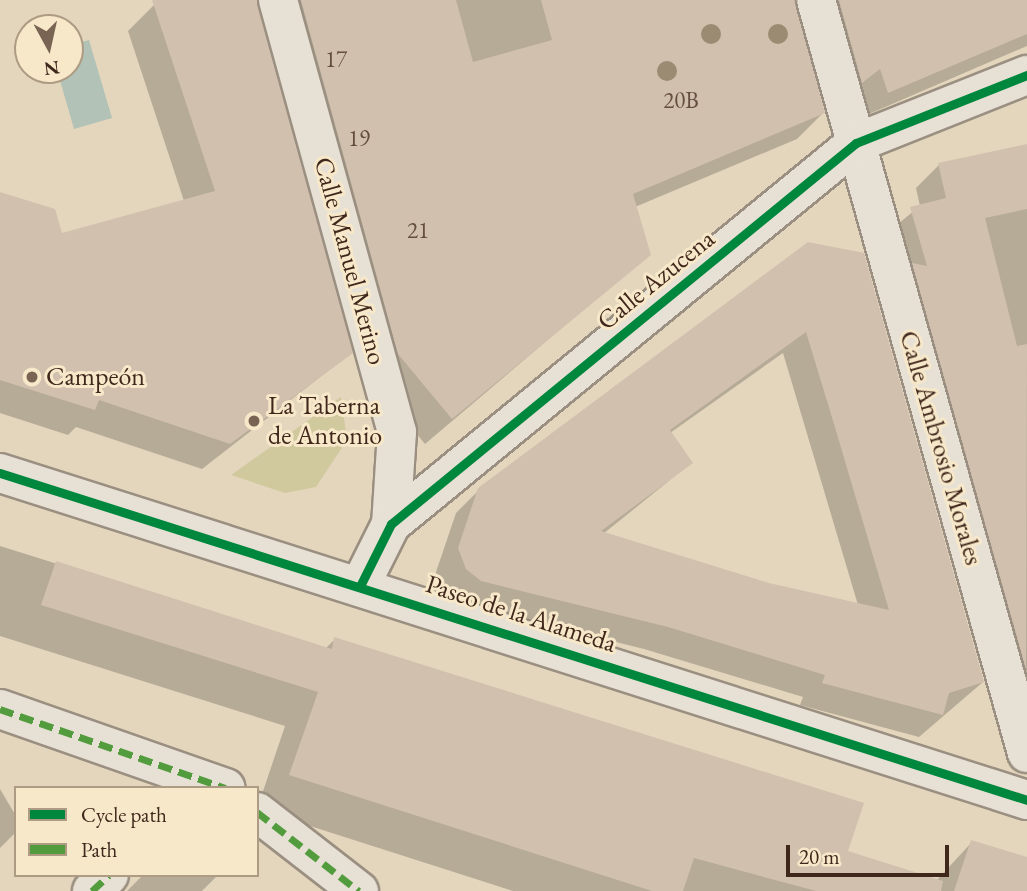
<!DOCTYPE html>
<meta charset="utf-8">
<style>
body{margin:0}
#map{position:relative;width:1027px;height:891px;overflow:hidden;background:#e3d6bd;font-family:"EB Garamond",serif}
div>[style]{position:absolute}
.green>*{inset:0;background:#d1c99e}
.water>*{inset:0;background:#b2c2b6}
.shadow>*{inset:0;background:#0003}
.building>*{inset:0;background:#d1c0ae}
.roads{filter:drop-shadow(2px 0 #9a8f80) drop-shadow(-2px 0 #9a8f80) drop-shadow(0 2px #9a8f80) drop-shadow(0 -2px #9a8f80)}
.street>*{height:38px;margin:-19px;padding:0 19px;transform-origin:19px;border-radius:19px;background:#e7e1d5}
.quiet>*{height:7px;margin-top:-3.5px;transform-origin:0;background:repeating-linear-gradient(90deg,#539c3e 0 14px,transparent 0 21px)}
.cycleway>*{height:9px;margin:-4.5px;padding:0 4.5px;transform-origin:4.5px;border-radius:4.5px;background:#00873e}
.trees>*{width:20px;height:20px;margin:-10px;border-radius:50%;background:#9b8b73}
.dots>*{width:19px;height:19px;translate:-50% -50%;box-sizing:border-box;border:4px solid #f7e8ca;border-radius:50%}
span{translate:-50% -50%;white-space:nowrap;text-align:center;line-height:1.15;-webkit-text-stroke:6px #f7e8ca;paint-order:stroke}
.number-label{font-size:23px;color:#654e40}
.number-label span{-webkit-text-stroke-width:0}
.street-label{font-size:26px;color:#40271b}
.poi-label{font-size:26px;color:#40271b}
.left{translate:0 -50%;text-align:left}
.legend{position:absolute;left:14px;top:786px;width:245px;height:91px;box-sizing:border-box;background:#f7e8ca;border:2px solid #ae9b84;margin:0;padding:9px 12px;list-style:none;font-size:21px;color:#40271b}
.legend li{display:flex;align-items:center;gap:14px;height:35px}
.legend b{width:35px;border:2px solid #ae9b84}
.north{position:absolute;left:14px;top:14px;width:70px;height:70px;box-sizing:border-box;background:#f7e8ca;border:2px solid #ae9b84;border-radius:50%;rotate:172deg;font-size:19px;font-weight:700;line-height:28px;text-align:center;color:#40271b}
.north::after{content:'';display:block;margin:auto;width:24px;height:32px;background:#796454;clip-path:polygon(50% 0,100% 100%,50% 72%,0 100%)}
.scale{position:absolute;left:786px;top:845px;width:163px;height:32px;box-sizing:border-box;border:4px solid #40271b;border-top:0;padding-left:9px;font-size:21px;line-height:24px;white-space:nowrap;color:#40271b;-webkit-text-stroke:5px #f7e8ca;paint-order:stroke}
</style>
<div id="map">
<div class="green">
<div style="clip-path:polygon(341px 397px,347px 440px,316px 487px,285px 493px,231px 475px)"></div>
</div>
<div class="water">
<div style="clip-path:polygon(89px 40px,112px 118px,74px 129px,57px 70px,70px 70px,70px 45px)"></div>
</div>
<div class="shadow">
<div style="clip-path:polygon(172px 0,1027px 0,1027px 46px,862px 117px,806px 11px,792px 3px,823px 113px,797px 139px,635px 207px,649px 254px,425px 444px,373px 381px,273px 21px,254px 1px,351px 353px,202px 469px,76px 427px,68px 435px,0 413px,0 194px,61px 235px,184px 201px,128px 31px,154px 5px)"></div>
<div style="clip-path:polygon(1027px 146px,1027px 703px,888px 232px,920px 206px,916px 188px,939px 165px)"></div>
<div style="clip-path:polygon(evenodd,809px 244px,983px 682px,919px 737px,800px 705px,803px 697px,644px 649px,458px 603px,443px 592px,436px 572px,456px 513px,479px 490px,809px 244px,783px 353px,858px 605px,769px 585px,603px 534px,691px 463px,670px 433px,783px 353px)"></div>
<div style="clip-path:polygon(0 546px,326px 648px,335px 639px,846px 853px,936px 881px,972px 842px,1027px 859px,1027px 891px,513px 891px,257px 809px,285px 726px,0 636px)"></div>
<div style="clip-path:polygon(0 789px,16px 816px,16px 832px,0 848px)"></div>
<div style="clip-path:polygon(143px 875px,218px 875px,202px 891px,127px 891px)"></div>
</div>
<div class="building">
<div style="clip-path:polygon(152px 0,257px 0,353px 353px,230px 444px,99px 400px,95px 410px,0 380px,0 192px,55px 209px,62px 233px,215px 191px)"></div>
<div style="clip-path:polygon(301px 0,456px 0,473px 62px,552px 40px,541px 0,795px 0,825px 113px,633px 194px,651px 255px,452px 419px,398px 354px)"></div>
<div style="clip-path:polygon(839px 0,1027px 0,1027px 34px,888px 93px,880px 69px,862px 83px)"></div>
<div style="clip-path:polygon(1027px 144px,1027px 209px,985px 218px,1017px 346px,1027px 344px,1026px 669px,912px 263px,927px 266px,910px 207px,946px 198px,938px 163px)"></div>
<div style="clip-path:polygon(evenodd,808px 242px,864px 253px,984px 682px,949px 693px,943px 715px,822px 683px,825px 675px,668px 627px,481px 581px,466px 569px,458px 548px,478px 488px,808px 242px,806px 332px,834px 424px,889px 610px,769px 583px,601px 531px,693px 463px,670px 430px,806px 332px)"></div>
<div style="clip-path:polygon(56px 561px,332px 649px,334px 637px,864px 803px,848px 851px,943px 881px,941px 891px,816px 891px,694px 858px,683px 891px,652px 891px,289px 775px,318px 692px,41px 605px)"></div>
<div style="clip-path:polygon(971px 840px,1027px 857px,1027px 891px,954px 891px)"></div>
</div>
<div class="roads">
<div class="street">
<div style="left:278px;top:0;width:448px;rotate:74.6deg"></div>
<div style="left:397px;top:432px;width:92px;rotate:93.7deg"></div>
<div style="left:816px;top:0;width:782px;rotate:74.35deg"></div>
<div style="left:0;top:473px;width:1078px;rotate:17.66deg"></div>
<div style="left:361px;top:584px;width:67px;rotate:-63.4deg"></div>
<div style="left:391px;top:524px;width:601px;rotate:-39.33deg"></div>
<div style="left:856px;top:143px;width:184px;rotate:-21.7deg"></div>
<div style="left:0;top:709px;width:239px;rotate:19.3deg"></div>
<div style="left:257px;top:812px;width:129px;rotate:37.8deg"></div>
<div style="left:92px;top:891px;width:23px;rotate:-43deg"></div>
</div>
</div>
<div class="quiet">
<div style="left:0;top:709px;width:239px;rotate:19.3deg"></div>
<div style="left:257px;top:812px;width:129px;rotate:37.8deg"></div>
<div style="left:92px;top:891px;width:23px;rotate:-43deg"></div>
</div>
<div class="cycleway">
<div style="left:0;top:473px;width:1078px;rotate:17.66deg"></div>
<div style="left:361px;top:584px;width:67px;rotate:-63.4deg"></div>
<div style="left:391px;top:524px;width:601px;rotate:-39.33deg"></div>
<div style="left:856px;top:143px;width:184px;rotate:-21.7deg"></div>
</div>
<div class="trees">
<div style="left:711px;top:34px"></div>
<div style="left:778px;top:34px"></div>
<div style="left:667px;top:71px"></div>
</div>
<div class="dots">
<div style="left:32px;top:377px;background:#796454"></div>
<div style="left:254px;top:421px;background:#796454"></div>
</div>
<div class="number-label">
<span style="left:336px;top:59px">17</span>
<span style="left:681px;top:100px">20B</span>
<span style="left:359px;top:138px">19</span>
<span style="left:418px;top:230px">21</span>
</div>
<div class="street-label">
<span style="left:350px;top:261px;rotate:75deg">Calle Manuel Merino</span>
<span style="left:656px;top:280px;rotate:-39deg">Calle Azucena</span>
<span style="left:941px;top:448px;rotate:74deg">Calle Ambrosio Morales</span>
<span style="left:521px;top:614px;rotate:18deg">Paseo de la Alameda</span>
</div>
<div class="poi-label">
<span class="left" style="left:46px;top:377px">Campeón</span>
<span class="left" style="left:268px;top:421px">La Taberna<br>de Antonio</span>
</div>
<ul class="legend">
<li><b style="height:9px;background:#00873e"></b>Cycle path</li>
<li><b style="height:9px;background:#539c3e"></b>Path</li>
</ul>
<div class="north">N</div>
<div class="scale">20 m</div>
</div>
